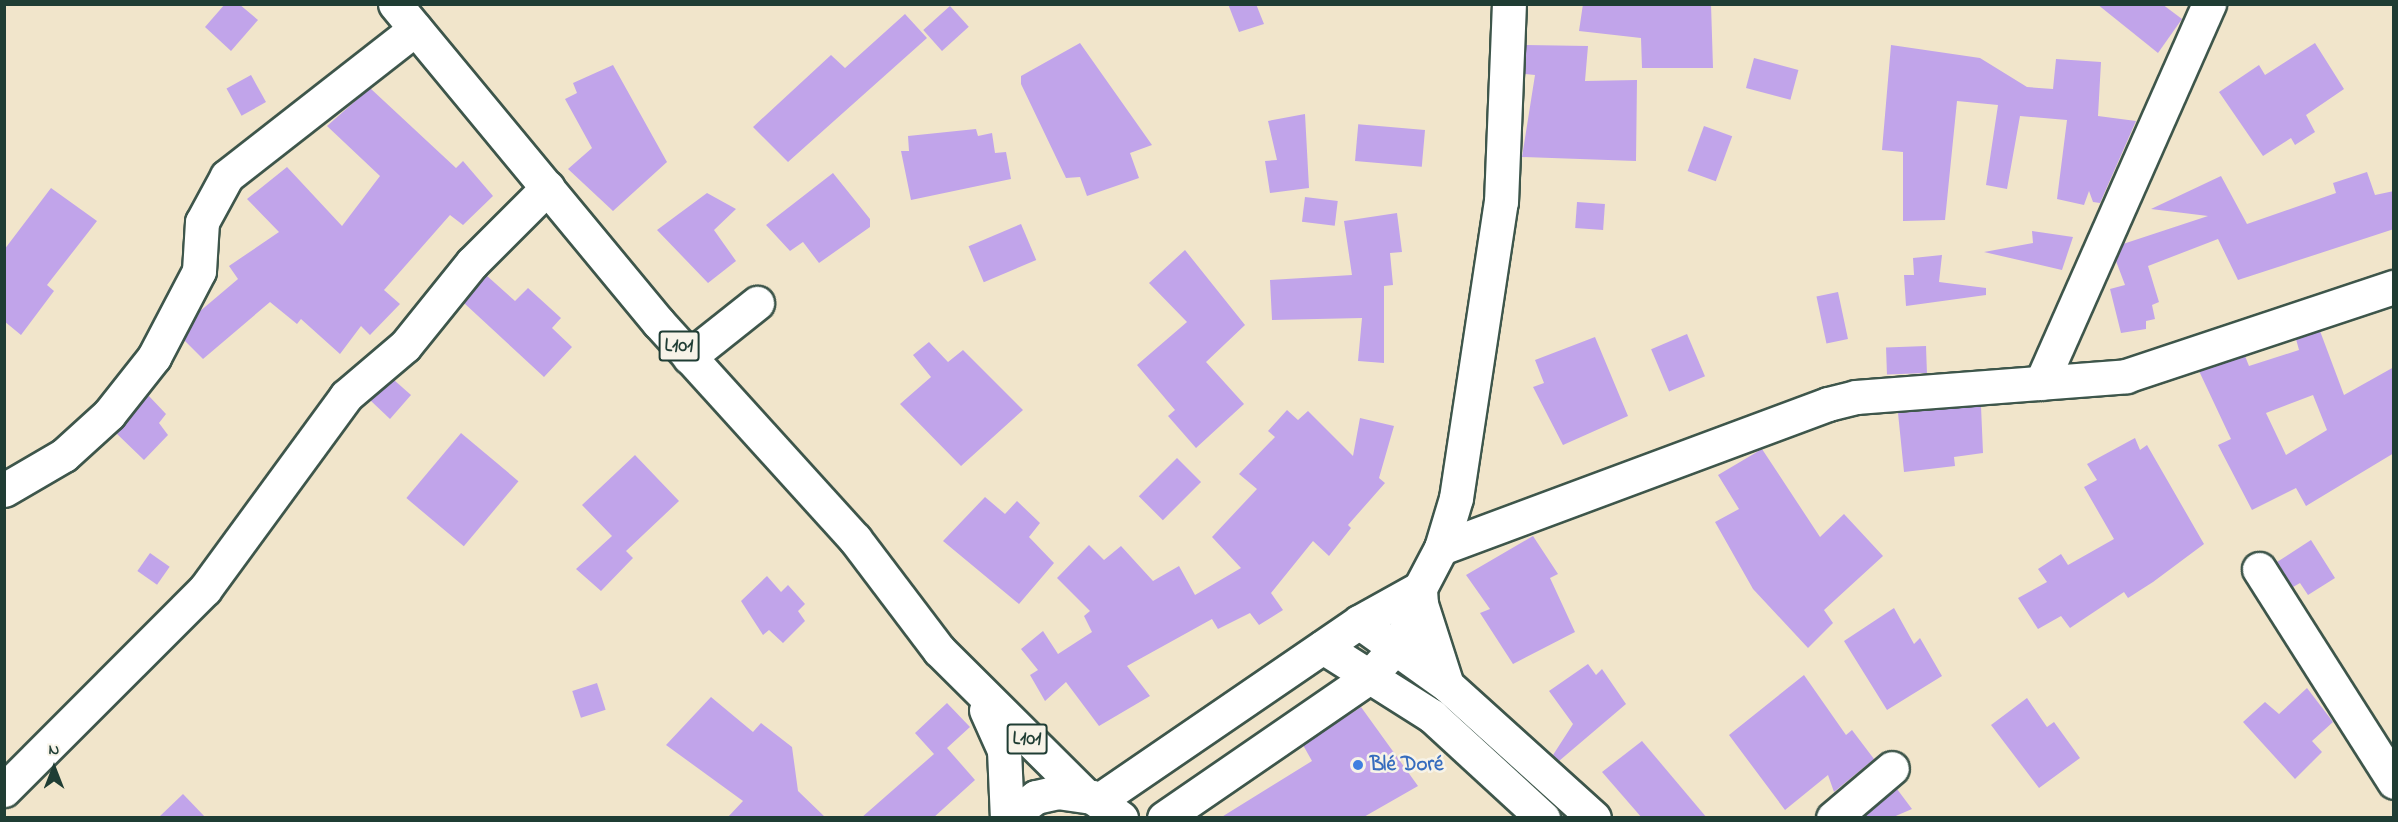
<!DOCTYPE html>
<meta charset="utf-8">
<style>
body{margin:0}
#map{position:relative;width:2398px;height:822px;overflow:hidden;background:#f1e5cb;font-family:"Indie Flower",sans-serif}
div>[style]{position:absolute}
.building>*{inset:0;background:#c1a4ea;transform-origin:0 0}
.roads{filter:drop-shadow(2px 0 #3e564b) drop-shadow(-2px 0 #3e564b) drop-shadow(0 2px #3e564b) drop-shadow(0 -2px #3e564b)}
.minor>*{height:33px;margin:-16.5px;padding:0 16.5px;transform-origin:16.5px;border-radius:16.5px;background:#fff}
.major>*{height:33px;margin:-16.5px;padding:0 16.5px;transform-origin:16.5px;border-radius:16.5px;background:#fff}
.dots>*{width:16px;height:16px;translate:-50% -50%;box-sizing:border-box;border:3px solid #f7f3e8;border-radius:50%}
span{translate:-50% -50%;white-space:nowrap;text-align:center;line-height:1.15;-webkit-text-stroke:5px #f7f3e8;paint-order:stroke}
.shield-label span{padding:2px 4px;background:#f7f3e8;border:2px solid;border-radius:4px;-webkit-text-stroke-width:0}
.shield-label{font-size:20px;color:#1f3d34;font-weight:700}
.shop-label{font-size:21px;color:#366cbe;font-weight:700}
.left{translate:0 -50%;text-align:left}
.frame{position:absolute;inset:0;border:6px solid #1f3d34;pointer-events:none}
.north{position:absolute;left:24px;top:738px;width:60px;height:60px;-webkit-text-stroke:4px #f7f3e8;paint-order:stroke;rotate:0deg;font-size:16px;font-weight:700;line-height:24px;text-align:center;color:#1f3d34}
.north::after{content:'';display:block;margin:auto;width:21px;height:27px;background:#1f3d34;clip-path:polygon(50% 0,100% 100%,50% 72%,0 100%)}
</style>
<div id="map">
<div class="building">
<div style="clip-path:polygon(225px 4px,239px 4px,258px 20px,231px 51px,205px 27px)"></div>
<div style="clip-path:polygon(1228px 4px,1256px 4px,1264px 24px,1239px 32px)"></div>
<div style="clip-path:polygon(1583px 4px,1711px 4px,1713px 68px,1642px 68px,1641px 38px,1579px 31px)"></div>
<div style="clip-path:polygon(2097px 4px,2162px 4px,2182px 19px,2158px 53px)"></div>
<div style="left:950px;top:6px;width:28px;height:36px;rotate:48deg"></div>
<div style="clip-path:polygon(905px 14px,927px 38px,788px 162px,753px 127px,831px 55px,845px 68px)"></div>
<div style="clip-path:polygon(1080px 43px,1152px 145px,1130px 153px,1139px 178px,1087px 196px,1080px 177px,1066px 178px,1021px 84px,1021px 76px)"></div>
<div style="clip-path:polygon(2315px 43px,2344px 89px,2306px 115px,2315px 132px,2295px 145px,2291px 138px,2263px 156px,2219px 92px,2259px 65px,2265px 75px)"></div>
<div style="clip-path:polygon(1526px 45px,1588px 46px,1585px 81px,1637px 80px,1636px 161px,1522px 157px,1535px 75px,1525px 74px)"></div>
<div style="clip-path:polygon(1891px 45px,1980px 58px,2027px 87px,2053px 89px,2056px 59px,2101px 62px,2098px 116px,2136px 121px,2100px 203px,2093px 202px,2089px 191px,2084px 205px,2057px 199px,2067px 120px,2020px 116px,2007px 189px,1986px 185px,1998px 105px,1957px 101px,1945px 220px,1903px 221px,1903px 152px,1882px 150px)"></div>
<div style="left:1754px;top:58px;width:46px;height:31px;rotate:15deg"></div>
<div style="clip-path:polygon(613px 65px,667px 162px,613px 211px,568px 169px,592px 148px,565px 99px,577px 93px,573px 83px)"></div>
<div style="left:251px;top:75px;width:31px;height:28px;rotate:61deg"></div>
<div style="clip-path:polygon(370px 88px,456px 168px,463px 161px,493px 196px,463px 225px,450px 215px,384px 290px,400px 304px,370px 335px,361px 326px,340px 354px,301px 319px,297px 324px,270px 302px,203px 359px,184px 340px,199px 312px,238px 279px,229px 266px,279px 232px,247px 199px,287px 167px,342px 226px,380px 176px,327px 126px)"></div>
<div style="clip-path:polygon(1305px 114px,1309px 188px,1270px 193px,1265px 161px,1277px 160px,1268px 121px)"></div>
<div style="left:1704px;top:126px;width:30px;height:48px;rotate:20deg"></div>
<div style="clip-path:polygon(976px 129px,978px 136px,992px 133px,995px 153px,1006px 152px,1011px 179px,911px 200px,901px 151px,909px 151px,908px 136px)"></div>
<div style="left:1425px;top:130px;width:37px;height:67px;rotate:95deg"></div>
<div style="clip-path:polygon(2367px 172px,2375px 195px,2394px 191px,2394px 229px,2238px 280px,2218px 239px,2148px 266px,2159px 302px,2152px 305px,2155px 319px,2146px 321px,2146px 329px,2121px 333px,2110px 289px,2125px 285px,2116px 261px,2123px 244px,2208px 216px,2151px 209px,2221px 176px,2247px 224px,2336px 193px,2333px 183px)"></div>
<div style="clip-path:polygon(833px 173px,870px 219px,870px 227px,819px 263px,803px 242px,790px 251px,766px 225px)"></div>
<div style="clip-path:polygon(51px 188px,97px 221px,47px 285px,54px 291px,21px 335px,4px 321px,4px 250px)"></div>
<div style="clip-path:polygon(707px 193px,736px 209px,714px 230px,736px 261px,708px 283px,657px 230px)"></div>
<div style="left:1305px;top:197px;width:33px;height:25px;rotate:7deg"></div>
<div style="left:1577px;top:202px;width:28px;height:26px;rotate:4deg"></div>
<div style="clip-path:polygon(1397px 213px,1402px 252px,1390px 253px,1393px 285px,1384px 286px,1384px 363px,1358px 361px,1362px 318px,1272px 320px,1270px 280px,1352px 275px,1344px 221px)"></div>
<div style="left:1021px;top:224px;width:39px;height:57px;rotate:67deg"></div>
<div style="clip-path:polygon(2032px 231px,2073px 237px,2062px 270px,1984px 252px,2033px 243px)"></div>
<div style="clip-path:polygon(1185px 250px,1245px 325px,1206px 362px,1244px 404px,1196px 448px,1168px 416px,1175px 410px,1137px 365px,1187px 322px,1149px 283px)"></div>
<div style="clip-path:polygon(1942px 255px,1939px 282px,1986px 288px,1986px 295px,1906px 306px,1904px 275px,1914px 275px,1913px 258px)"></div>
<div style="clip-path:polygon(486px 275px,515px 301px,528px 288px,561px 318px,552px 328px,572px 347px,544px 377px,464px 303px)"></div>
<div style="left:1838px;top:292px;width:48px;height:22px;rotate:78deg"></div>
<div style="clip-path:polygon(evenodd,2320px 331px,2344px 395px,2394px 367px,2394px 453px,2306px 506px,2296px 488px,2252px 510px,2218px 445px,2231px 439px,2199px 371px,2245px 356px,2249px 366px,2299px 350px,2296px 339px,2320px 331px,2313px 395px,2327px 430px,2286px 455px,2266px 413px,2313px 395px)"></div>
<div style="left:1687px;top:334px;width:46px;height:39px;rotate:67deg"></div>
<div style="clip-path:polygon(1595px 337px,1628px 416px,1563px 445px,1533px 387px,1544px 383px,1535px 360px)"></div>
<div style="clip-path:polygon(929px 342px,948px 362px,963px 350px,1023px 410px,961px 466px,900px 404px,931px 377px,913px 355px)"></div>
<div style="left:1926px;top:346px;width:27px;height:40px;rotate:88deg"></div>
<div style="clip-path:polygon(394px 380px,411px 395px,390px 419px,370px 400px)"></div>
<div style="clip-path:polygon(148px 395px,166px 414px,159px 423px,168px 435px,144px 460px,116px 433px)"></div>
<div style="clip-path:polygon(1981px 406px,1983px 453px,1954px 457px,1955px 466px,1904px 472px,1898px 413px)"></div>
<div style="clip-path:polygon(1287px 410px,1298px 420px,1308px 411px,1353px 456px,1360px 418px,1394px 426px,1379px 478px,1385px 483px,1348px 525px,1351px 528px,1329px 556px,1313px 541px,1271px 593px,1283px 610px,1259px 625px,1250px 613px,1218px 629px,1212px 619px,1127px 666px,1150px 696px,1099px 726px,1066px 682px,1045px 701px,1030px 675px,1038px 670px,1021px 649px,1043px 631px,1058px 654px,1092px 632px,1084px 616px,1090px 611px,1057px 578px,1089px 545px,1104px 560px,1121px 546px,1153px 581px,1179px 566px,1195px 595px,1241px 568px,1212px 537px,1257px 489px,1239px 474px,1275px 437px,1268px 431px)"></div>
<div style="left:461px;top:433px;width:75px;height:85px;rotate:40deg"></div>
<div style="clip-path:polygon(2135px 438px,2140px 450px,2147px 445px,2204px 544px,2153px 582px,2128px 598px,2124px 592px,2070px 628px,2061px 616px,2038px 629px,2018px 598px,2047px 582px,2038px 569px,2061px 554px,2068px 565px,2114px 539px,2084px 487px,2097px 480px,2087px 464px)"></div>
<div style="clip-path:polygon(1762px 449px,1820px 537px,1844px 514px,1883px 556px,1824px 610px,1833px 623px,1808px 648px,1753px 589px,1715px 522px,1739px 509px,1718px 475px)"></div>
<div style="clip-path:polygon(635px 455px,679px 501px,626px 551px,633px 558px,601px 591px,576px 569px,612px 536px,582px 505px)"></div>
<div style="left:1177px;top:458px;width:34px;height:54px;rotate:45deg"></div>
<div style="clip-path:polygon(985px 497px,1005px 514px,1017px 501px,1040px 523px,1029px 537px,1054px 563px,1019px 604px,943px 541px)"></div>
<div style="clip-path:polygon(1533px 536px,1558px 574px,1550px 578px,1575px 632px,1513px 664px,1480px 613px,1490px 609px,1466px 575px)"></div>
<div style="clip-path:polygon(2311px 540px,2335px 578px,2308px 595px,2300px 583px,2293px 587px,2277px 562px)"></div>
<div style="left:150px;top:553px;width:24px;height:22px;rotate:35deg"></div>
<div style="clip-path:polygon(767px 576px,781px 592px,788px 585px,805px 604px,798px 611px,805px 621px,783px 643px,769px 630px,763px 635px,741px 601px)"></div>
<div style="clip-path:polygon(1894px 608px,1914px 644px,1920px 638px,1942px 676px,1887px 710px,1844px 641px)"></div>
<div style="clip-path:polygon(1588px 664px,1596px 675px,1602px 669px,1626px 704px,1559px 761px,1553px 755px,1573px 724px,1549px 691px)"></div>
<div style="clip-path:polygon(1804px 675px,1846px 735px,1852px 730px,1874px 759px,1834px 792px,1828px 775px,1785px 810px,1729px 735px)"></div>
<div style="left:597px;top:683px;width:28px;height:26px;rotate:72deg"></div>
<div style="clip-path:polygon(2307px 688px,2333px 722px,2312px 741px,2322px 752px,2295px 779px,2243px 722px,2265px 702px,2279px 714px)"></div>
<div style="clip-path:polygon(711px 697px,753px 732px,761px 723px,792px 747px,798px 791px,826px 818px,727px 818px,743px 801px,666px 745px)"></div>
<div style="clip-path:polygon(2027px 698px,2047px 727px,2054px 722px,2080px 758px,2039px 788px,1991px 725px)"></div>
<div style="clip-path:polygon(947px 703px,970px 727px,947px 748px,975px 780px,933px 818px,861px 818px,934px 754px,915px 733px)"></div>
<div style="clip-path:polygon(1361px 707px,1418px 786px,1362px 818px,1220px 818px,1312px 761px,1303px 745px)"></div>
<div style="clip-path:polygon(1642px 741px,1707px 818px,1642px 818px,1602px 772px)"></div>
<div style="clip-path:polygon(1897px 789px,1912px 809px,1891px 818px,1863px 818px)"></div>
<div style="clip-path:polygon(183px 794px,206px 818px,158px 818px)"></div>
</div>
<div class="roads">
<div class="minor">
<div style="left:689px;top:357px;width:87px;rotate:-38.5deg"></div>
<div style="left:2041px;top:383px;width:415px;rotate:-66.1deg"></div>
<div style="left:4px;top:490px;width:69px;rotate:-30.3deg"></div>
<div style="left:64px;top:455px;width:61px;rotate:-42.3deg"></div>
<div style="left:109px;top:414px;width:73px;rotate:-51.7deg"></div>
<div style="left:154px;top:357px;width:97px;rotate:-62.4deg"></div>
<div style="left:199px;top:271px;width:49px;rotate:-86.5deg"></div>
<div style="left:202px;top:222px;width:52px;rotate:-61.5deg"></div>
<div style="left:227px;top:176px;width:239px;rotate:-38deg"></div>
<div style="left:1441px;top:548px;width:413px;rotate:-20.4deg"></div>
<div style="left:1828px;top:404px;width:29px;rotate:-14deg"></div>
<div style="left:1856px;top:397px;width:271px;rotate:-4.4deg"></div>
<div style="left:2126px;top:376px;width:282px;rotate:-18.4deg"></div>
<div style="left:2259px;top:569px;width:252px;rotate:57.6deg"></div>
<div style="left:1359px;top:622px;width:70px;rotate:-29.1deg"></div>
<div style="left:1420px;top:588px;width:45px;rotate:-62.3deg"></div>
<div style="left:1441px;top:548px;width:52px;rotate:-73.3deg"></div>
<div style="left:1456px;top:498px;width:299px;rotate:-81.4deg"></div>
<div style="left:1501px;top:202px;width:198px;rotate:-87.7deg"></div>
<div style="left:1394px;top:649px;width:52px;rotate:-59deg"></div>
<div style="left:1421px;top:604px;width:16px;rotate:-94deg"></div>
<div style="left:4px;top:790px;width:284px;rotate:-45deg"></div>
<div style="left:205px;top:589px;width:239px;rotate:-53.8deg"></div>
<div style="left:346px;top:396px;width:77px;rotate:-40.3deg"></div>
<div style="left:405px;top:346px;width:107px;rotate:-51.1deg"></div>
<div style="left:472px;top:263px;width:107px;rotate:-45deg"></div>
<div style="left:1833px;top:818px;width:77px;rotate:-40.3deg"></div>
</div>
<div class="major">
<div style="left:395px;top:4px;width:414px;rotate:50.4deg"></div>
<div style="left:659px;top:323px;width:292px;rotate:47.8deg"></div>
<div style="left:855px;top:539px;width:139px;rotate:52.9deg"></div>
<div style="left:939px;top:650px;width:206px;rotate:44.8deg"></div>
<div style="left:1421px;top:604px;width:85px;rotate:72.2deg"></div>
<div style="left:1323px;top:647px;width:129px;rotate:32.3deg"></div>
<div style="left:1432px;top:716px;width:151px;rotate:42.6deg"></div>
<div style="left:986px;top:710px;width:44px;rotate:65.8deg"></div>
<div style="left:1004px;top:750px;width:68px;rotate:87.5deg"></div>
<div style="left:1099px;top:800px;width:315px;rotate:-34.4deg"></div>
<div style="left:1359px;top:622px;width:108px;rotate:35.6deg"></div>
<div style="left:1447px;top:685px;width:198px;rotate:42.1deg"></div>
<div style="left:1008px;top:818px;width:35px;rotate:-37deg"></div>
<div style="left:1036px;top:797px;width:22px;rotate:-13deg"></div>
<div style="left:1057px;top:792px;width:35px;rotate:8deg"></div>
<div style="left:1092px;top:797px;width:36px;rotate:36deg"></div>
<div style="left:1164px;top:818px;width:247px;rotate:-34.5deg"></div>
<div style="left:1368px;top:678px;width:39px;rotate:-48deg"></div>
</div>
</div>
<div class="dots">
<div style="left:1358px;top:765px;background:#3f7fe0"></div>
</div>
<div class="shield-label">
<span style="left:679px;top:346px">L101</span>
<span style="left:1027px;top:739px">L101</span>
</div>
<div class="shop-label">
<span class="left" style="left:1370px;top:765px">Blé Doré</span>
</div>
<div class="frame"></div>
<div class="north">N</div>
</div>
